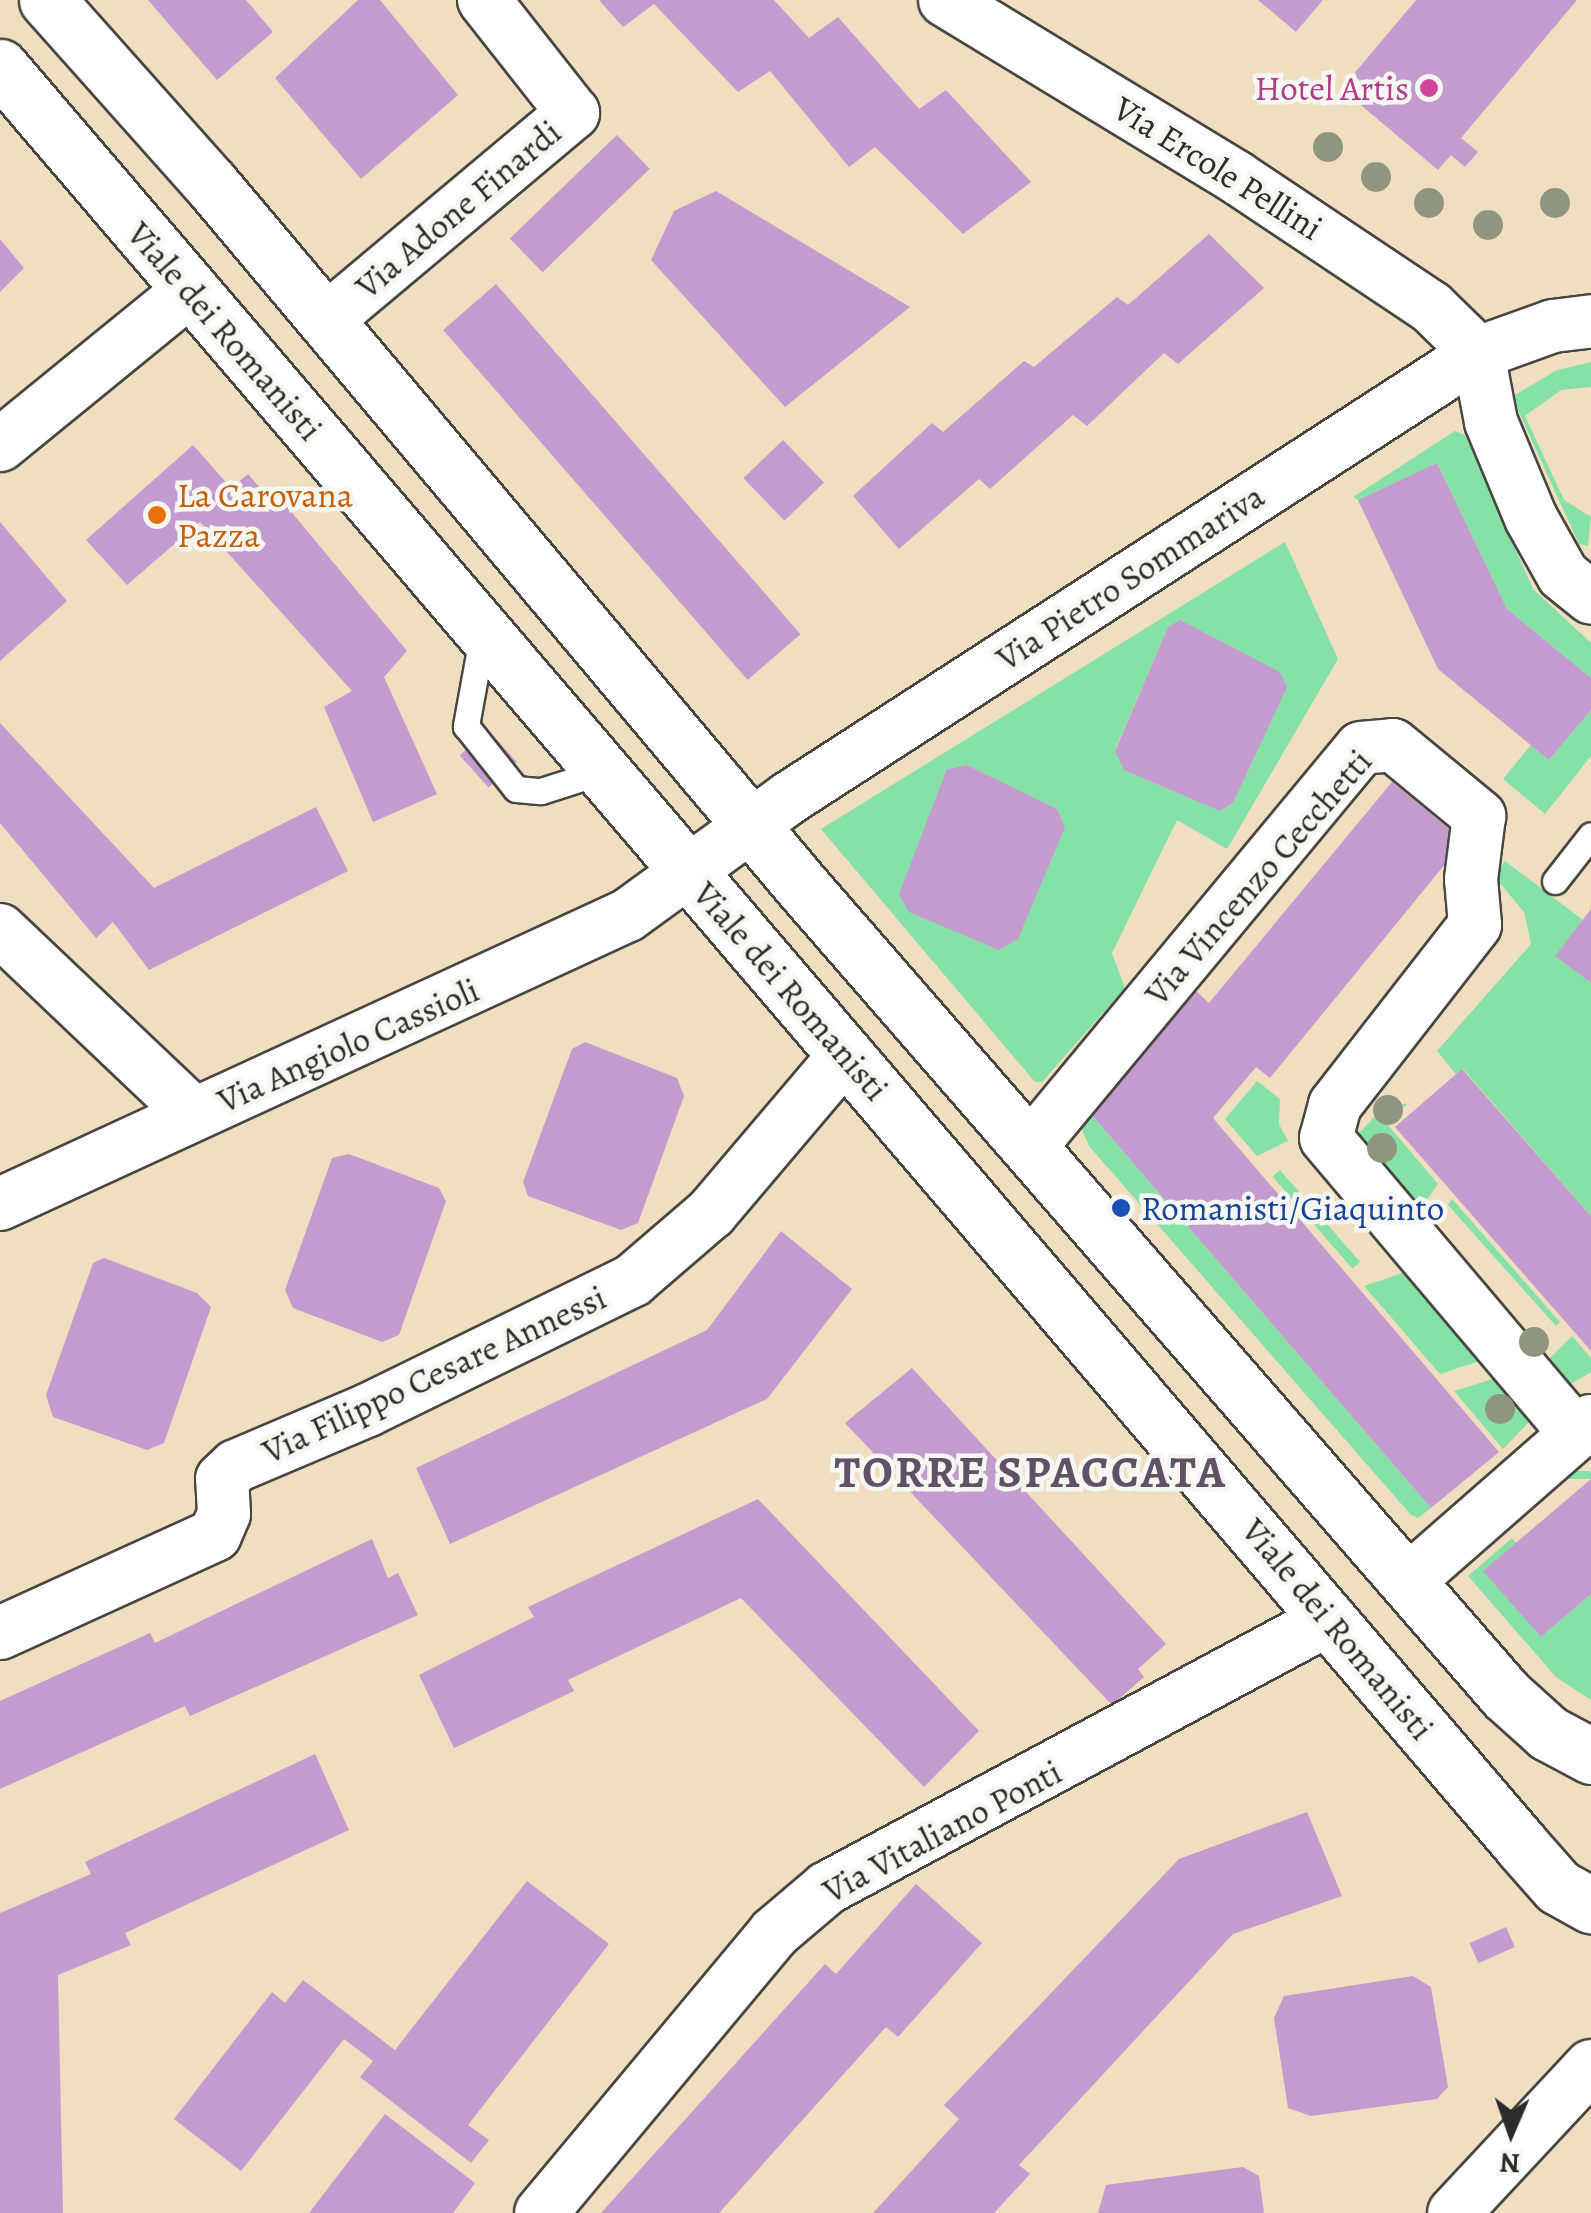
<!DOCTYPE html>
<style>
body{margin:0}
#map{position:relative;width:1591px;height:2213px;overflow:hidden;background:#efdfc0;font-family:Alegreya,serif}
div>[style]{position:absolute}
.green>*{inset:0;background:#86e1a7;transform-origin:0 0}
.building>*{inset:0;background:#c39bce;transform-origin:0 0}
.roads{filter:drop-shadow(2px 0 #484641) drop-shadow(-2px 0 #484641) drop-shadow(0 2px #484641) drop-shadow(0 -2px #484641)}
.service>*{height:25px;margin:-12.5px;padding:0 12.5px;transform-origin:12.5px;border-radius:12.5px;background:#fff}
.minor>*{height:52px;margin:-26px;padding:0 26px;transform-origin:26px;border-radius:26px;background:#fff}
.tertiary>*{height:55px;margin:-27.5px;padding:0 27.5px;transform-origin:27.5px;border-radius:27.5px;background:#fff}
.trees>*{width:30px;height:30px;margin:-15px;border-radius:50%;background:#90957f}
.dots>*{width:28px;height:28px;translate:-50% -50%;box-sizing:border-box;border:5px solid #f6f6f2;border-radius:50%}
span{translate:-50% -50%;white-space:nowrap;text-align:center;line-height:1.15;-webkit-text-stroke:9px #f6f6f2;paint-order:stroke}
.hotel-label{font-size:35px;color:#b23c85}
.right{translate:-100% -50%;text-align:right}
.street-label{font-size:35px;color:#2b2b2b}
.food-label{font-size:35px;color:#c56008}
.left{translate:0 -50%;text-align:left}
.transit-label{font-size:35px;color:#164399}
.district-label{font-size:45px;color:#605264;font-weight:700;letter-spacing:2.5px}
.north{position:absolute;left:1461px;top:2083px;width:100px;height:100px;-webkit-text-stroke:8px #f6f6f2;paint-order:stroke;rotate:182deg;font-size:28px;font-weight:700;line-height:40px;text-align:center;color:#2b2b2b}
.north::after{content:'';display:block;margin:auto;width:35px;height:45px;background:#2b2b2b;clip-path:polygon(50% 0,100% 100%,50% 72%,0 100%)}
</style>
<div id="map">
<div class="green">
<div style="clip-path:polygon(1591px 362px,1591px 387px,1561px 390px,1525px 416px,1564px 500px,1591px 517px,1588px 546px,1579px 544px,1512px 397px,1557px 370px)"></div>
<div style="clip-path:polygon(1455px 431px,1465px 435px,1533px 589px,1591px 643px,1591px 678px,1507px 609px,1437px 463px,1358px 500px,1353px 497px)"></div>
<div style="clip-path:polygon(evenodd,1285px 542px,1338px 659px,1227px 849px,1177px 820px,1112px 953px,1125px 988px,1042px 1082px,1035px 1082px,821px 829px,1285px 542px,1180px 621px,1280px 672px,1286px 687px,1233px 803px,1221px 811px,1124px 770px,1115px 750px,1168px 627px,1180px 621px,1285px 542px,967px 765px,1057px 809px,1065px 828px,947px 769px,967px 765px)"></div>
<div style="clip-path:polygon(1591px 710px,1591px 756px,1545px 814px,1503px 779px,1531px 745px,1549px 760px)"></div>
<div style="clip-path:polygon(1505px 861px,1583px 920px,1556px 956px,1591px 983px,1591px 1216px,1463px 1069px,1456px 1074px,1437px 1051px,1531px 944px,1524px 912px,1494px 876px)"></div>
<div style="clip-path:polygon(1257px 1081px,1280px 1099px,1279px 1124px,1288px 1141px,1257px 1156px,1225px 1119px)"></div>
<div style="clip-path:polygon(1407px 1104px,1386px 1123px,1438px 1184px,1415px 1216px,1351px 1142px,1385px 1105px)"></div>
<div style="clip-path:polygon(1090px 1113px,1431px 1508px,1418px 1518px,1411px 1515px,1089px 1146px,1082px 1130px)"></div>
<div style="left:1280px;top:1170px;width:122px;height:10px;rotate:49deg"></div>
<div style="clip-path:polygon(1452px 1199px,1560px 1322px,1556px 1326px,1448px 1205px)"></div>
<div style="clip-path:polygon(1403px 1273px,1480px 1361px,1440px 1374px,1364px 1286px)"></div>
<div style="clip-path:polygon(1572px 1336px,1591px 1358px,1591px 1372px,1569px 1385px,1548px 1360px)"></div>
<div style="clip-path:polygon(1496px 1378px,1531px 1420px,1503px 1449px,1454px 1391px)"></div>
<div style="left:1591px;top:1471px;width:8px;height:84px;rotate:90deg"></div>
<div style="clip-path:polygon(1512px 1538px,1516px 1543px,1484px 1571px,1541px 1637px,1591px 1594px,1591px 1700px,1556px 1677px,1468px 1576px)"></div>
</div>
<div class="building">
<div style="clip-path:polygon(148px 0,246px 0,273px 32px,217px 80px)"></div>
<div style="clip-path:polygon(358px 0,380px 0,458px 95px,361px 179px,275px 78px)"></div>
<div style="clip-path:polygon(599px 0,774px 0,809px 38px,838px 17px,919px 109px,946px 90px,1031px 182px,963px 234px,875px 147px,849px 167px,770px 71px,738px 92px,654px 4px,623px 27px)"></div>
<div style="clip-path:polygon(1258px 0,1323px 0,1296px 32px)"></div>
<div style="clip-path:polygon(1416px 0,1577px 0,1461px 138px,1478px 152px,1465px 167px,1451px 155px,1438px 170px,1349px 95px,1361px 81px,1353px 75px)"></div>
<div style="left:617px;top:135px;width:47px;height:149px;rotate:46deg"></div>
<div style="clip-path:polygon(716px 191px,910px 307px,785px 407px,651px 260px,674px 211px)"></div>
<div style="clip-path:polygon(1209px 234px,1264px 288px,1178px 364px,1164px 353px,1087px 426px,1073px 415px,990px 489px,979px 479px,899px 549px,853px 496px,932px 423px,943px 432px,1024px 361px,1034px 367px,1117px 297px,1128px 305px)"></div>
<div style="clip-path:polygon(0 239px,24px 268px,0 292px)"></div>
<div style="left:496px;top:284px;width:464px;height:70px;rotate:49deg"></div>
<div style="left:783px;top:440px;width:59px;height:55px;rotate:46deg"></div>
<div style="clip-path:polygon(193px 445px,231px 488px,248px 474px,268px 497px,273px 490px,407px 651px,384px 677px,437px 794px,373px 822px,324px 707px,352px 691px,200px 522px,127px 585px,86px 540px)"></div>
<div style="clip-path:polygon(1437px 463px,1507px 609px,1591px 678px,1591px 710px,1549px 760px,1438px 669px,1358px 500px)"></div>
<div style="clip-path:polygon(0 522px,67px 601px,0 661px)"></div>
<div style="clip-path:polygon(1180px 620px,1280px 672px,1287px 687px,1233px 803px,1220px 811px,1124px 770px,1115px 751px,1168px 627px)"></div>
<div style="clip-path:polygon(0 723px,154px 888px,316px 807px,348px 871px,149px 970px,113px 922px,96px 938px,0 823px)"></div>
<div style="left:488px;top:730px;width:43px;height:38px;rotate:48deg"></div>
<div style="clip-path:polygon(967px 765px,1057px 809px,1065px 827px,1018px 939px,999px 950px,909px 912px,899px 894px,947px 769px)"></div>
<div style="clip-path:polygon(1392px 782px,1464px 841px,1270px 1078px,1256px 1067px,1213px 1118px,1499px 1452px,1431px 1508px,1090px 1113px,1195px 990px,1209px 1003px)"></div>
<div style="clip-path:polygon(1591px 909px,1591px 983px,1555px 956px)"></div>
<div style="clip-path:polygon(585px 1042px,677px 1078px,684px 1096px,638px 1223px,621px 1230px,528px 1196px,523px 1182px,572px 1049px)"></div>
<div style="clip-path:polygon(1462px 1069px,1591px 1216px,1591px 1351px,1395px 1127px)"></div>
<div style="clip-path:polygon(349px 1154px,439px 1188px,446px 1201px,399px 1335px,382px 1342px,293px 1308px,285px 1290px,332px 1158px)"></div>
<div style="clip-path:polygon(781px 1231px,852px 1289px,767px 1399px,450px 1544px,416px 1468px,707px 1330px)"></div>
<div style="clip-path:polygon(104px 1258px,197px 1293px,211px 1307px,164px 1443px,147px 1450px,53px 1417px,46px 1395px,93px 1263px)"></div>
<div style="clip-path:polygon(912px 1368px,1166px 1644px,1138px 1669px,1144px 1677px,1112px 1705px,845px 1423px)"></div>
<div style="clip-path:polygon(1591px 1479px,1591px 1594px,1541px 1637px,1483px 1571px)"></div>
<div style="clip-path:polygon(758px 1499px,979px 1731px,924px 1787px,741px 1598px,568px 1680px,574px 1691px,454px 1748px,419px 1675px,534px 1617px,528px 1607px)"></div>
<div style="clip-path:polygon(372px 1539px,388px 1578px,398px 1573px,418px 1615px,190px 1716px,185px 1706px,0 1789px,0 1701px,150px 1633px,155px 1643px)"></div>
<div style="clip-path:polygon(315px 1754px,349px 1830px,125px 1933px,131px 1945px,58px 1975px,63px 2213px,0 2213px,0 1913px,91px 1874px,85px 1862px)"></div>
<div style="clip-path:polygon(1307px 1812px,1342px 1896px,1233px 1934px,1019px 2165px,1030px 2174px,994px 2213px,873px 2213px,959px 2119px,944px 2105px,1179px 1859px)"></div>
<div style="clip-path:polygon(527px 1881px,609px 1944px,468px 2125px,489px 2140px,471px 2163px,360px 2077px,373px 2061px,344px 2039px,241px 2171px,174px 2119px,272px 1992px,285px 2003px,303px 1980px,395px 2050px)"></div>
<div style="clip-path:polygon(916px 1884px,982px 1943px,898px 2037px,886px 2027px,719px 2213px,601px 2213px,825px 1964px,836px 1974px)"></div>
<div style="left:1506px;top:1927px;width:22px;height:40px;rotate:66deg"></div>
<div style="clip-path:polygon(1413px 1976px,1431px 1987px,1448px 2087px,1437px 2099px,1311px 2116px,1288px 2108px,1274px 2018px,1284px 1996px)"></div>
<div style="clip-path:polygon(385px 2114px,475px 2183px,453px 2213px,309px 2213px)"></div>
<div style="clip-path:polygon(1243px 2167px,1259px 2176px,1264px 2213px,1098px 2213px,1106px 2185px)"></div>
</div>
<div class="roads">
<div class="service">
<div style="left:483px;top:632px;width:96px;rotate:100.3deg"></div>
<div style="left:466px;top:726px;width:80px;rotate:51.6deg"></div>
<div style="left:516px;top:789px;width:25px;rotate:5deg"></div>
<div style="left:541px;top:791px;width:63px;rotate:-17.6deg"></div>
<div style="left:1555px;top:881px;width:58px;rotate:-52deg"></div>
</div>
<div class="minor">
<div style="left:945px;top:0;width:341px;rotate:31.3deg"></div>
<div style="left:1236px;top:177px;width:234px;rotate:33.7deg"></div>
<div style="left:1431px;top:307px;width:66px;rotate:44.4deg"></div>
<div style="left:1478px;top:353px;width:70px;rotate:79.3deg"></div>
<div style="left:1491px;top:422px;width:104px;rotate:67.4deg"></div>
<div style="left:1531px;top:518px;width:65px;rotate:60.7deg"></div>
<div style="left:1563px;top:575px;width:36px;rotate:39deg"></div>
<div style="left:325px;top:321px;width:324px;rotate:-40deg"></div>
<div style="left:573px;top:113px;width:144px;rotate:-128.2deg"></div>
<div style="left:0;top:445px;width:244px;rotate:-39.2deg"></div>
<div style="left:0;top:930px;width:266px;rotate:43.5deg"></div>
<div style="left:1030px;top:1147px;width:518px;rotate:-50.32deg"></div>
<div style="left:1361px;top:748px;width:32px;rotate:-5deg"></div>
<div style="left:1393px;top:745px;width:112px;rotate:39.5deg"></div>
<div style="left:1479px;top:816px;width:64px;rotate:97.2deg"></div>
<div style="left:1471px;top:879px;width:46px;rotate:85deg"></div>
<div style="left:1475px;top:925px;width:228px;rotate:127.9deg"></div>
<div style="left:1335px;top:1105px;width:34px;rotate:105deg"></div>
<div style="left:1326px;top:1138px;width:387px;rotate:49.8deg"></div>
<div style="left:0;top:1204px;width:691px;rotate:-24.71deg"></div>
<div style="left:628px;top:915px;width:199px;rotate:-36deg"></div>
<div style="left:789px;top:798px;width:820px;rotate:-32.86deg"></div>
<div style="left:1478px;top:353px;width:80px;rotate:-19.8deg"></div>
<div style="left:1553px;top:326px;width:38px;rotate:-7deg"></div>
<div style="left:1408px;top:1581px;width:243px;rotate:-41.2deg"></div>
<div style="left:0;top:1633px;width:236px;rotate:-24.5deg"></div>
<div style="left:215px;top:1535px;width:23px;rotate:-67deg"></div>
<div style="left:224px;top:1514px;width:35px;rotate:-93deg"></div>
<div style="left:222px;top:1479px;width:19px;rotate:-43deg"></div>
<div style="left:236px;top:1466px;width:143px;rotate:-23deg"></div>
<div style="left:368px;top:1410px;width:295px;rotate:-26.1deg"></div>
<div style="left:633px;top:1280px;width:103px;rotate:-40.7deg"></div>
<div style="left:711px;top:1213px;width:209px;rotate:-49.7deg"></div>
<div style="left:541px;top:2213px;width:364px;rotate:-50.2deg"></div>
<div style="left:774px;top:1933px;width:70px;rotate:-40.3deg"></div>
<div style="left:827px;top:1888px;width:570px;rotate:-28.18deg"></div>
<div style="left:1454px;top:2213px;width:201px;rotate:-47deg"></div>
</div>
<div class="tertiary">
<div style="left:47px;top:0;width:246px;rotate:48.3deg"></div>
<div style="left:211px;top:184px;width:915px;rotate:49.92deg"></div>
<div style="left:800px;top:884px;width:1075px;rotate:48.96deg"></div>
<div style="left:1506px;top:1695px;width:57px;rotate:42.1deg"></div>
<div style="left:1548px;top:1733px;width:49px;rotate:28.1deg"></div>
<div style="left:0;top:67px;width:2340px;rotate:49.45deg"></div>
<div style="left:1521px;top:1845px;width:56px;rotate:48.6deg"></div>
<div style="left:1558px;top:1887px;width:38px;rotate:29deg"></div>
</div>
</div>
<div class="trees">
<div style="left:1328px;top:147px"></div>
<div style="left:1376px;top:177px"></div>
<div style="left:1429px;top:203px"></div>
<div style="left:1555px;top:203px"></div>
<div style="left:1488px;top:225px"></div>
<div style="left:1388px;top:1110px"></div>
<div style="left:1382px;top:1148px"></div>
<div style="left:1534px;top:1342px"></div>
<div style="left:1500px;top:1409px"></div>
</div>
<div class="dots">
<div style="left:1429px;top:88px;background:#d1479c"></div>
<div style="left:157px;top:515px;background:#e8710a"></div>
<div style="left:1121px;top:1208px;background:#1a4fb4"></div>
</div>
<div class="hotel-label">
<span class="right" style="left:1409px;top:88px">Hotel Artis</span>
</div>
<div class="street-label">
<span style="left:1218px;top:168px;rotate:32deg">Via Ercole Pellini</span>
<span style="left:458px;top:209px;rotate:-40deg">Via Adone Finardi</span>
<span style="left:225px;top:331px;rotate:49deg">Viale dei Romanisti</span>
<span style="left:1130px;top:577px;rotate:-33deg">Via Pietro Sommariva</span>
<span style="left:1258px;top:877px;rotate:-49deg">Via Vincenzo Cecchetti</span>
<span style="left:791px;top:991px;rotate:49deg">Viale dei Romanisti</span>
<span style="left:348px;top:1045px;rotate:-24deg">Via Angiolo Cassioli</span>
<span style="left:434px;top:1374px;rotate:-25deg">Via Filippo Cesare Annessi</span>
<span style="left:1338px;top:1629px;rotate:50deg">Viale dei Romanisti</span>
<span style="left:942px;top:1831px;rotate:-28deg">Via Vitaliano Ponti</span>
</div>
<div class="food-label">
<span class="left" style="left:177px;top:515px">La Carovana<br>Pazza</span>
</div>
<div class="transit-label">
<span class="left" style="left:1141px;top:1208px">Romanisti/Giaquinto</span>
</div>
<div class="district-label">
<span style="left:1031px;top:1473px">TORRE SPACCATA</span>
</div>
<div class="north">N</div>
</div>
